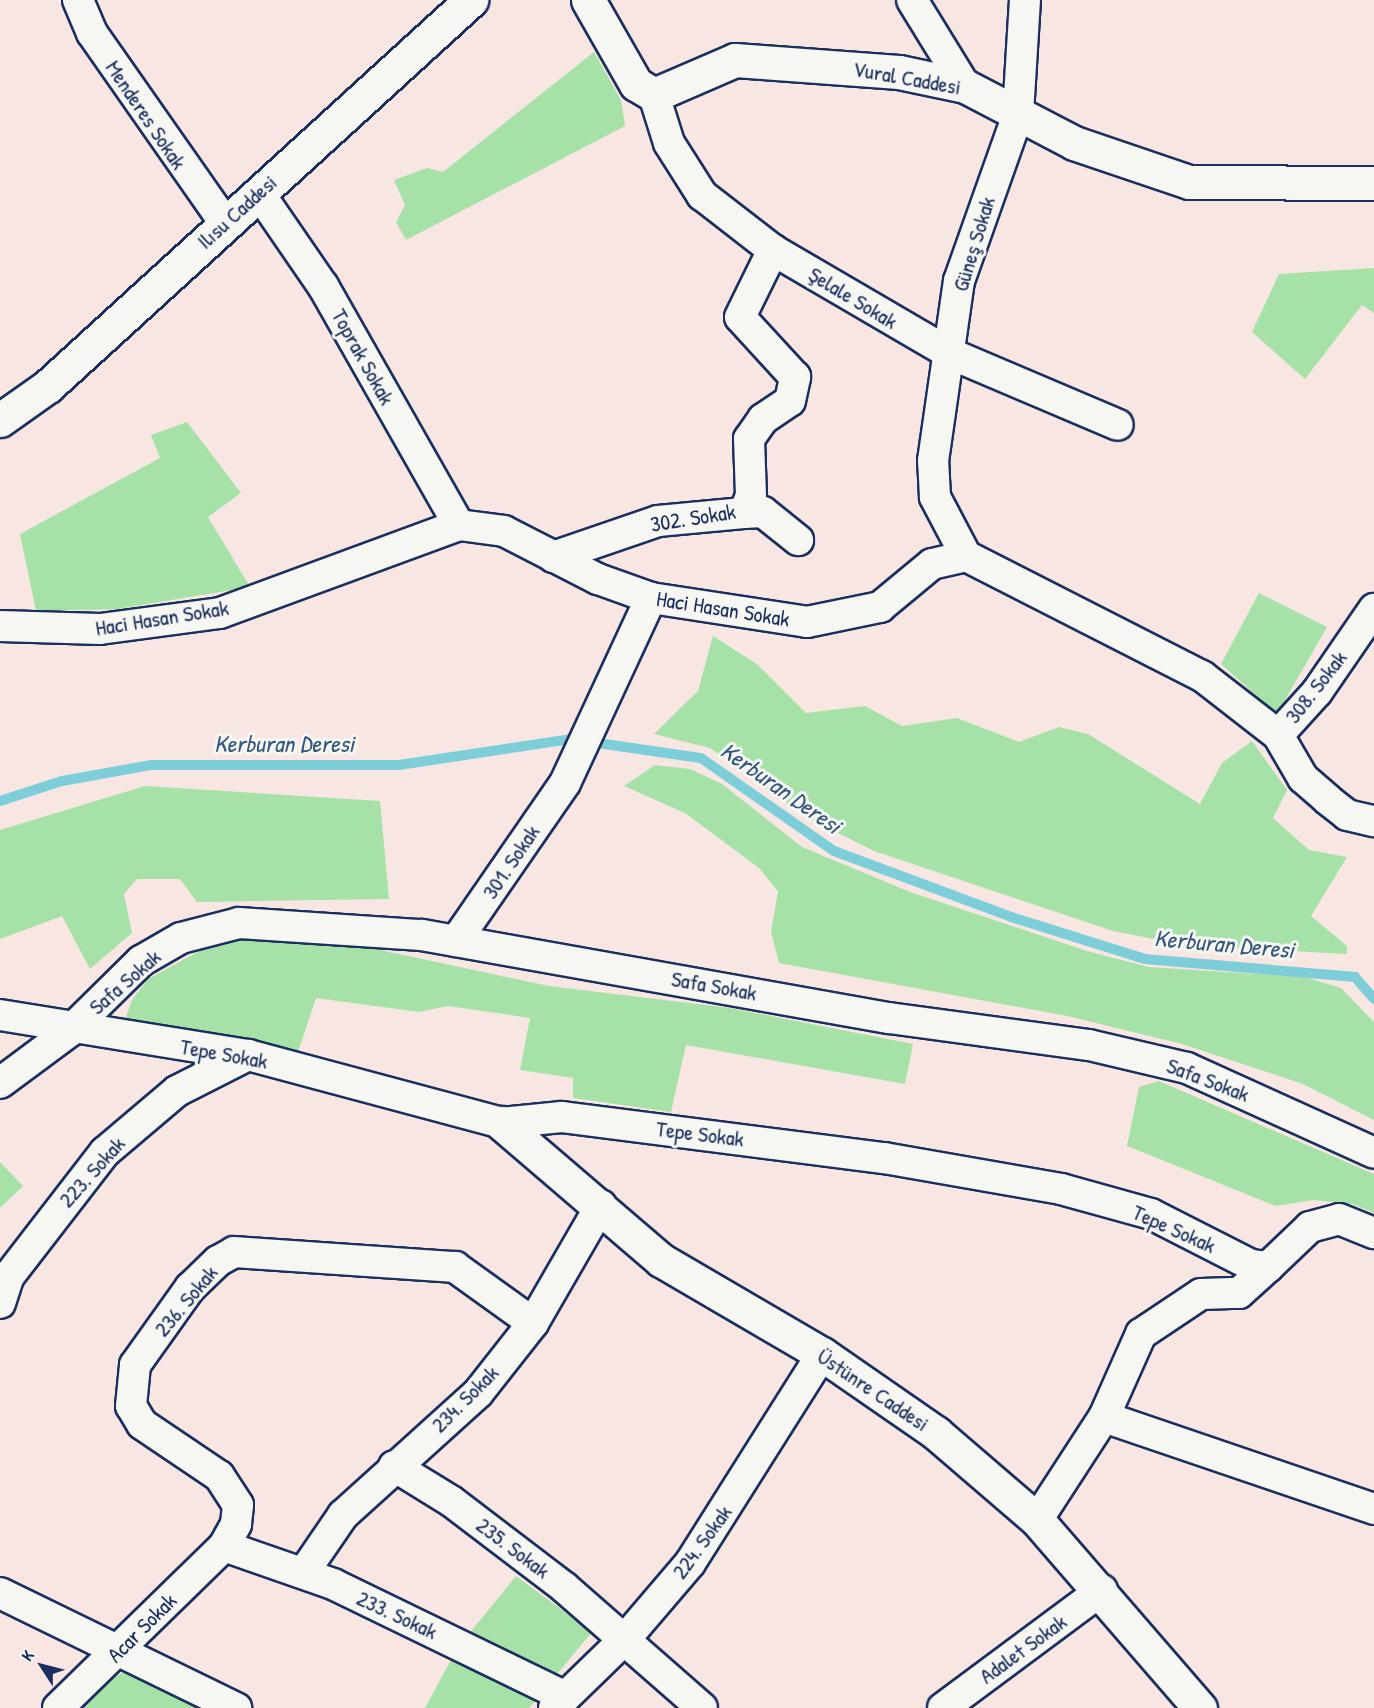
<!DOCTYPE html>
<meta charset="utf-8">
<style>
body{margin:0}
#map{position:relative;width:1374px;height:1708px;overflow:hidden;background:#f8e6e3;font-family:"Patrick Hand",sans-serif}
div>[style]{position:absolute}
.green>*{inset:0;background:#a6e2a8}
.stream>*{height:10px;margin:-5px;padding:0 5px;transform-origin:5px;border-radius:5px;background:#7eced9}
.roads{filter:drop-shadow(2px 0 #1b2f5e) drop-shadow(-2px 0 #1b2f5e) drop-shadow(0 2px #1b2f5e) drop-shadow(0 -2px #1b2f5e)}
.street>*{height:30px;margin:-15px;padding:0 15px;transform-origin:15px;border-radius:15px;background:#f6f6f2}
.secondary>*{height:33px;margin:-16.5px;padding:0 16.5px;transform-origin:16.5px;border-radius:16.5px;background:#f6f6f2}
span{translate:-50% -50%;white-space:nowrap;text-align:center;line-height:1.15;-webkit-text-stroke:6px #f6f6f2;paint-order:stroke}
.street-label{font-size:22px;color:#1b2f5e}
.water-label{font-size:24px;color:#34577d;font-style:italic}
.north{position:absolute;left:12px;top:1636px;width:60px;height:60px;-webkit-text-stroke:4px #f6f6f2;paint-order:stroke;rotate:306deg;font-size:16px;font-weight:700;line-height:24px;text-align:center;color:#1b2f5e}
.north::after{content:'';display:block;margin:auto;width:21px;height:27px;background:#1b2f5e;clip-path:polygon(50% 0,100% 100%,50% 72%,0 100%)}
</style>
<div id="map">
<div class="green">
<div style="clip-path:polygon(594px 52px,621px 100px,625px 126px,406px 240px,396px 222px,405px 205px,394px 180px,427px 168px,443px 172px)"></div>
<div style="clip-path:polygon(1374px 268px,1374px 313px,1362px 305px,1305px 379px,1252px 332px,1279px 274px)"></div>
<div style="clip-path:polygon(187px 422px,241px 493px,208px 517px,250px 587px,117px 609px,36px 611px,20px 534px,160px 458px,151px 435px)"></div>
<div style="clip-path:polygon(1259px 593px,1327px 627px,1277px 714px,1221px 664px)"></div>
<div style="clip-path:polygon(713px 636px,758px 665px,806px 713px,865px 706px,902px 726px,957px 718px,1019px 742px,1059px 727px,1088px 734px,1200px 804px,1222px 763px,1252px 741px,1287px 790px,1273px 818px,1309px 850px,1347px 857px,1311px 916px,1347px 946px,1347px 954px,1185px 945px,1113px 931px,874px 851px,810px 819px,710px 748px,654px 734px,698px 691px)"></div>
<div style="clip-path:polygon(655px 765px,690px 769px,722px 784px,802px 847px,910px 892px,1087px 951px,1149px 967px,1305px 977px,1341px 988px,1374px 1022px,1374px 1120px,1303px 1084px,1182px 1044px,1067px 1016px,779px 963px,771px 932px,778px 891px,759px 868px,685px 813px,624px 786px)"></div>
<div style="clip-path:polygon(145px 786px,380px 801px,389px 899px,197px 902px,180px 879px,137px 879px,124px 894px,132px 933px,90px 969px,62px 916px,0 939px,0 830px)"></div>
<div style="clip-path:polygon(227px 936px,343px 942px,549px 986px,730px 1008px,913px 1044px,905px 1084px,686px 1045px,671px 1112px,573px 1098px,573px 1078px,520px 1070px,530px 1018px,448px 1006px,419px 1012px,316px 998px,298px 1052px,124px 1023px,132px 1000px,148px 979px)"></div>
<div style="clip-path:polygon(1159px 1081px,1374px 1174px,1374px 1213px,1353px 1204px,1313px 1200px,1276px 1206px,1127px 1146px,1139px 1087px)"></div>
<div style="clip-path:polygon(0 1162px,23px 1186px,0 1208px)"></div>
<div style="clip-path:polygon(516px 1576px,592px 1632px,553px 1679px,464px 1640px)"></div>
<div style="clip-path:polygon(452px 1658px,540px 1696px,529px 1708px,425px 1708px)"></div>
<div style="clip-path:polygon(125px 1672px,148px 1676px,209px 1708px,80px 1708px,107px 1680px)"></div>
</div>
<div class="stream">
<div style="left:0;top:801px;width:65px;rotate:-17.9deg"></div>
<div style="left:62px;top:781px;width:90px;rotate:-10.2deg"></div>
<div style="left:151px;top:765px;width:248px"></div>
<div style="left:399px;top:765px;width:173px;rotate:-8.6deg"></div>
<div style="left:570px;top:739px;width:132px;rotate:8.3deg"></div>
<div style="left:701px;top:758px;width:162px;rotate:35deg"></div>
<div style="left:834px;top:851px;width:189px;rotate:20.4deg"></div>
<div style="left:1011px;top:917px;width:140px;rotate:17.4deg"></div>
<div style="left:1145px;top:959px;width:211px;rotate:4.9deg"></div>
<div style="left:1355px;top:977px;width:29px;rotate:49deg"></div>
</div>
<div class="roads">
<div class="street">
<div style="left:78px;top:0;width:36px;rotate:67deg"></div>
<div style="left:92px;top:33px;width:232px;rotate:55deg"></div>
<div style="left:912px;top:0;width:101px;rotate:58.4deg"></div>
<div style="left:654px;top:95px;width:50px;rotate:72.6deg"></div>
<div style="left:669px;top:143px;width:62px;rotate:57.6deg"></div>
<div style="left:702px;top:195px;width:90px;rotate:37.8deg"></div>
<div style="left:773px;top:250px;width:206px;rotate:30.3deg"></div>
<div style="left:951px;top:354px;width:181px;rotate:23deg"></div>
<div style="left:259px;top:193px;width:113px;rotate:55.5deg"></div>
<div style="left:323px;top:286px;width:275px;rotate:60.4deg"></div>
<div style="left:744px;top:513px;width:19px;rotate:-3deg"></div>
<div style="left:763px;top:512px;width:45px;rotate:38.7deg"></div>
<div style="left:966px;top:556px;width:67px;rotate:-117.7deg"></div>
<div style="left:935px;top:497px;width:36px;rotate:-93deg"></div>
<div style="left:933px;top:461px;width:182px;rotate:-81.8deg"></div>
<div style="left:959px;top:281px;width:177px;rotate:-70.5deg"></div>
<div style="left:1018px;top:114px;width:114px;rotate:-86.5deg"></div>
<div style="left:553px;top:557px;width:111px;rotate:-18.9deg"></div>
<div style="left:658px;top:521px;width:86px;rotate:-5.3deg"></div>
<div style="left:744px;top:513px;width:18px;rotate:-68deg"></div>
<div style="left:751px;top:496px;width:57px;rotate:-92deg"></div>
<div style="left:749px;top:439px;width:24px;rotate:-55deg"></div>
<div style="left:763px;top:419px;width:32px;rotate:-34deg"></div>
<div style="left:790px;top:401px;width:25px;rotate:-78deg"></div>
<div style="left:795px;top:377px;width:81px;rotate:-132.5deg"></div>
<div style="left:740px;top:317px;width:75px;rotate:-63.8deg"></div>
<div style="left:0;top:626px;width:100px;rotate:1.7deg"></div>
<div style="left:100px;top:629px;width:121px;rotate:-7.6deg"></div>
<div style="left:220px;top:613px;width:255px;rotate:-20.2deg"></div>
<div style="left:459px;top:525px;width:45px;rotate:7.6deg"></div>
<div style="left:504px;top:531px;width:106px;rotate:27.1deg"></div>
<div style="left:598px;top:579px;width:56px;rotate:19.7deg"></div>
<div style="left:651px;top:598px;width:158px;rotate:8.7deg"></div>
<div style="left:807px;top:622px;width:75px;rotate:-11.6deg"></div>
<div style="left:880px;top:607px;width:67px;rotate:-39.6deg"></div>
<div style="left:932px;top:564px;width:35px;rotate:-13deg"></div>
<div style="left:966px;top:556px;width:265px;rotate:27deg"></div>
<div style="left:1202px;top:676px;width:96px;rotate:37.8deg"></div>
<div style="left:1278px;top:735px;width:50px;rotate:59.8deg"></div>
<div style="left:1303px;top:778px;width:33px;rotate:41deg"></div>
<div style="left:1328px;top:800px;width:24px;rotate:38deg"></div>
<div style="left:1347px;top:815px;width:28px;rotate:13deg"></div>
<div style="left:1278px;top:735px;width:58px;rotate:-47.8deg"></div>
<div style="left:1317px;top:692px;width:101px;rotate:-55.5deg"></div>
<div style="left:456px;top:941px;width:192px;rotate:-55.4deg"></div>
<div style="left:565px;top:783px;width:204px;rotate:-65.1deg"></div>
<div style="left:0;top:1015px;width:251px;rotate:9.2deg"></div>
<div style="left:248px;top:1055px;width:262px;rotate:15deg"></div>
<div style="left:501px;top:1123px;width:61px;rotate:-5.6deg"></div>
<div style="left:562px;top:1117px;width:325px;rotate:7.3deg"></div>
<div style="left:884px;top:1158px;width:180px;rotate:9.9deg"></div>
<div style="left:1061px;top:1189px;width:93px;rotate:15.5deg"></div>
<div style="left:1151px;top:1214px;width:112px;rotate:27deg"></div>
<div style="left:1251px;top:1265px;width:17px;rotate:7deg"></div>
<div style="left:1268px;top:1267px;width:58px;rotate:-43.6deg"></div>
<div style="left:1310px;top:1227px;width:30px;rotate:-15deg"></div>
<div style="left:1339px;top:1219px;width:38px;rotate:22deg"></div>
<div style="left:0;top:1083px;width:87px;rotate:-36.6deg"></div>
<div style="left:70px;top:1031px;width:100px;rotate:-44.6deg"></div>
<div style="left:141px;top:961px;width:46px;rotate:-29.9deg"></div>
<div style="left:181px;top:938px;width:60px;rotate:-14.5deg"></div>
<div style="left:239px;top:923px;width:183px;rotate:3.8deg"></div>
<div style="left:422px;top:935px;width:474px;rotate:10.1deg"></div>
<div style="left:889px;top:1018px;width:202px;rotate:7.7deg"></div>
<div style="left:1089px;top:1045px;width:101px;rotate:13.2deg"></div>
<div style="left:1187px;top:1068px;width:205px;rotate:24.4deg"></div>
<div style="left:0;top:1303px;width:28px;rotate:-72deg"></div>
<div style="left:9px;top:1276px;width:157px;rotate:-52.3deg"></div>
<div style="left:105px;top:1152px;width:94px;rotate:-40.3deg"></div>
<div style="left:177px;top:1091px;width:80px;rotate:-26.9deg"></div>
<div style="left:1104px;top:1417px;width:285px;rotate:18.8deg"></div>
<div style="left:394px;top:1466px;width:67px;rotate:31.6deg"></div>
<div style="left:451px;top:1501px;width:143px;rotate:37.3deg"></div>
<div style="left:565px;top:1588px;width:182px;rotate:41.2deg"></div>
<div style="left:1037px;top:1520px;width:123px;rotate:-57deg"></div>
<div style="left:1104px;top:1417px;width:91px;rotate:-66deg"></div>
<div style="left:1141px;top:1334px;width:72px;rotate:-33.7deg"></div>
<div style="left:1201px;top:1294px;width:38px;rotate:-2deg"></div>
<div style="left:1239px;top:1293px;width:39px;rotate:-42deg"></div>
<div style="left:224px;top:1546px;width:115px;rotate:19.2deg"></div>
<div style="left:333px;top:1584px;width:257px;rotate:25.9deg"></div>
<div style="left:304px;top:1572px;width:69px;rotate:-55.6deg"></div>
<div style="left:343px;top:1515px;width:182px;rotate:-42.1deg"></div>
<div style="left:478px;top:1393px;width:89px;rotate:-51.8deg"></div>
<div style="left:533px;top:1323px;width:136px;rotate:-60deg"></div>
<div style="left:0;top:1593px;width:263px;rotate:26deg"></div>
<div style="left:58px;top:1708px;width:232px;rotate:-44.3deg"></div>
<div style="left:224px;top:1546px;width:25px;rotate:-61deg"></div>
<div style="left:236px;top:1524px;width:19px;rotate:-84deg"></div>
<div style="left:238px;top:1505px;width:35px;rotate:-123deg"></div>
<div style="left:219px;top:1476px;width:93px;rotate:-146deg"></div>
<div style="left:142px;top:1424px;width:21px;rotate:-121deg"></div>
<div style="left:131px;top:1406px;width:41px;rotate:-84.4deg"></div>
<div style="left:135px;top:1365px;width:95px;rotate:-54.5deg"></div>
<div style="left:190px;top:1288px;width:39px;rotate:-44deg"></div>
<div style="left:218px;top:1261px;width:18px;rotate:-29deg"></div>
<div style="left:234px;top:1252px;width:222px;rotate:3.9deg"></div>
<div style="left:455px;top:1267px;width:96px;rotate:35.7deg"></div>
<div style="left:554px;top:1708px;width:100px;rotate:-44.2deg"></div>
<div style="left:626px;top:1638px;width:99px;rotate:-49.5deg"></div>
<div style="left:690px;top:1563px;width:247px;rotate:-57.7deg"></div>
<div style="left:943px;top:1708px;width:198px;rotate:-36.6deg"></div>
</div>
<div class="secondary">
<div style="left:588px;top:0;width:97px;rotate:60.3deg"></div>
<div style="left:636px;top:84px;width:21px;rotate:31deg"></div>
<div style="left:654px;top:95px;width:88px;rotate:-23.4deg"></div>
<div style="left:735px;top:60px;width:164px;rotate:4.2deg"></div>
<div style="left:899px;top:72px;width:67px;rotate:12deg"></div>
<div style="left:965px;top:86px;width:123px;rotate:27.6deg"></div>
<div style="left:1074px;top:143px;width:121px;rotate:18.7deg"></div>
<div style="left:1189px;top:182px;width:185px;rotate:0.3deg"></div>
<div style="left:0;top:420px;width:59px;rotate:-35.3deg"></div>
<div style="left:48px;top:386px;width:573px;rotate:-42.38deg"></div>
<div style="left:501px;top:1123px;width:211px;rotate:40.6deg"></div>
<div style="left:661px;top:1260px;width:186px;rotate:30.3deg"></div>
<div style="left:822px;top:1354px;width:139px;rotate:34.7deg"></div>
<div style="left:936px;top:1433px;width:133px;rotate:40.7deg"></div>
<div style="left:1037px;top:1520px;width:249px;rotate:49.1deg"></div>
</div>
</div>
<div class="street-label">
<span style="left:907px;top:78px;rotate:10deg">Vural Caddesi</span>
<span style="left:146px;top:115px;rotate:56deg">Menderes Sokak</span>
<span style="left:237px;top:212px;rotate:-42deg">Ilısu Caddesi</span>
<span style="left:974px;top:244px;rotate:-73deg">Güneş Sokak</span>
<span style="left:853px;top:298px;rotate:31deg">Şelale Sokak</span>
<span style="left:363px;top:357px;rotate:61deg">Toprak Sokak</span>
<span style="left:693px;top:518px;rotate:-9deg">302. Sokak</span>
<span style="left:723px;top:609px;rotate:9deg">Haci Hasan Sokak</span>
<span style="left:162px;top:618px;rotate:-9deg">Haci Hasan Sokak</span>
<span style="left:1316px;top:687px;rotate:-52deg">308. Sokak</span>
<span style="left:511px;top:862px;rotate:-56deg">301. Sokak</span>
<span style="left:125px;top:982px;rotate:-41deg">Safa Sokak</span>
<span style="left:714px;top:986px;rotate:10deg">Safa Sokak</span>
<span style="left:224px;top:1054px;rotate:10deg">Tepe Sokak</span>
<span style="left:1208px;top:1080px;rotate:21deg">Safa Sokak</span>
<span style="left:700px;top:1134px;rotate:7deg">Tepe Sokak</span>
<span style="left:92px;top:1172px;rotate:-48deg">223. Sokak</span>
<span style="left:1174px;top:1229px;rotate:24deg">Tepe Sokak</span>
<span style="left:186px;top:1301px;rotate:-50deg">236. Sokak</span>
<span style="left:873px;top:1390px;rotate:34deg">Üstünre Caddesi</span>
<span style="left:465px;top:1399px;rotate:-45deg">234. Sokak</span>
<span style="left:702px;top:1542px;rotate:-54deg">224. Sokak</span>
<span style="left:513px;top:1548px;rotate:37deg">235. Sokak</span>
<span style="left:397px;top:1615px;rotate:25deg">233. Sokak</span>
<span style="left:142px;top:1628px;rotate:-45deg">Acar Sokak</span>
<span style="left:1023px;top:1649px;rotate:-36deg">Adalet Sokak</span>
</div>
<div class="water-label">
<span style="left:284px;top:744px">Kerburan Deresi</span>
<span style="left:781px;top:788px;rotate:35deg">Kerburan Deresi</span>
<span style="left:1224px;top:944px;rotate:5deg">Kerburan Deresi</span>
</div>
<div class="north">K</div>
</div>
